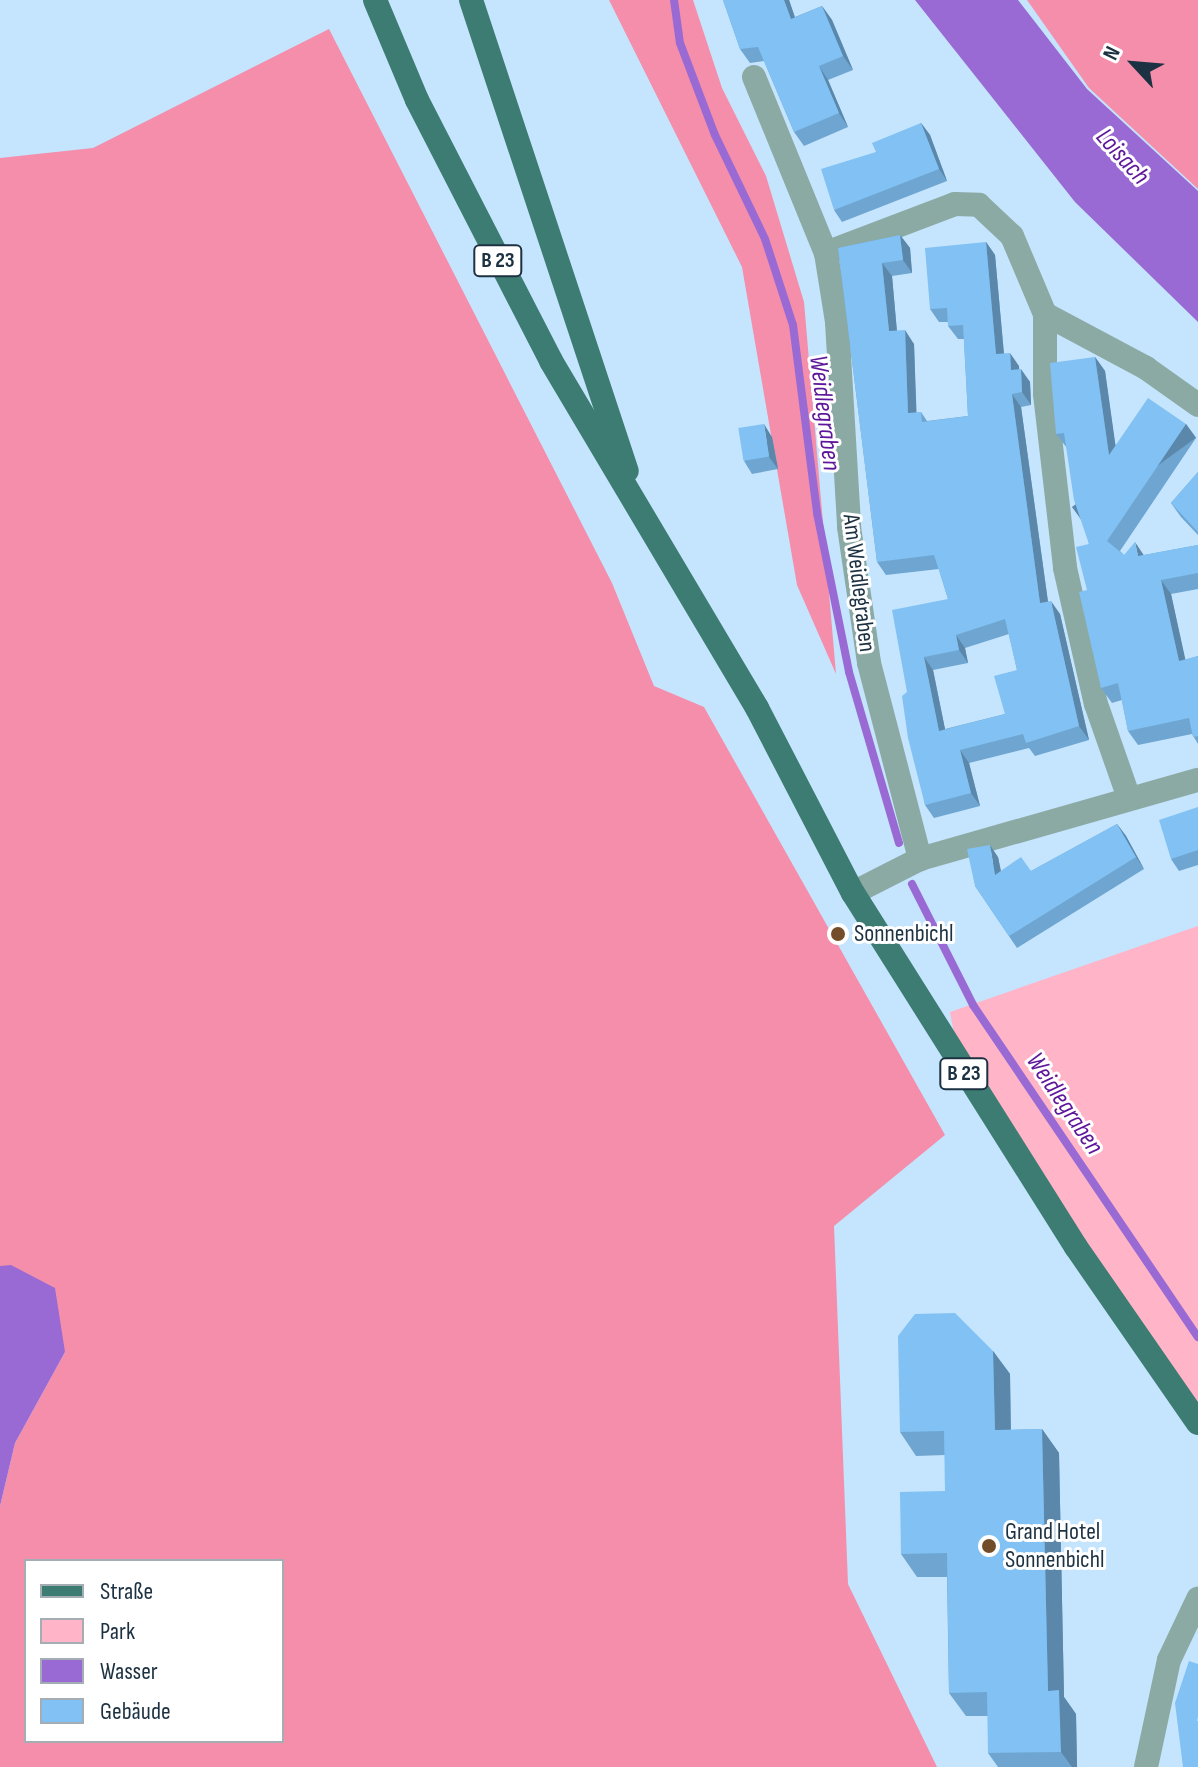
<!DOCTYPE html>
<meta charset="utf-8">
<style>
body{margin:0}
#map{position:relative;width:1198px;height:1767px;overflow:hidden;background:#c5e4fd;font-family:"Sofia Sans Condensed",sans-serif}
div>[style]{position:absolute}
.green>*{inset:0;background:#ffb4c7}
.forest>*{inset:0;background:#f48eab}
.water>*{inset:0;background:#996ad4}
.stream>*{height:8px;margin:-4px;padding:0 4px;transform-origin:4px;border-radius:4px;background:#996ad4}
.street>*{height:24px;margin:-12px;padding:0 12px;transform-origin:12px;border-radius:12px;background:#8baaa4}
.primary>*{height:24px;margin:-12px;padding:0 12px;transform-origin:12px;border-radius:12px;background:#3d7c72}
.wall>*{inset:0;background:#6fa6d1}
.shaded-wall>*{inset:0;background:#5a87aa;transform-origin:0 0}
.building>*{inset:0;background:#81c1f3;transform-origin:0 0}
.dots>*{width:22px;height:22px;translate:-50% -50%;box-sizing:border-box;border:4px solid #fff;border-radius:50%}
span{translate:-50% -50%;white-space:nowrap;text-align:center;line-height:1.15;-webkit-text-stroke:6px #fff;paint-order:stroke}
.shield-label span{padding:2px 6px;background:#fff;border:2px solid;border-radius:6px;-webkit-text-stroke-width:0}
.shield-label{font-size:22px;color:#1c3141;font-weight:700}
.street-label{font-size:24px;color:#1c3141}
.poi-label{font-size:24px;color:#1c3141}
.left{translate:0 -50%;text-align:left}
.water-label{font-size:26px;color:#5e179a;font-style:italic}
.legend{position:absolute;left:24px;top:1559px;width:260px;height:184px;box-sizing:border-box;background:#fff;border:2px solid #a4adb3;margin:0;padding:10px 14px;list-style:none;font-size:24px;color:#1c3141}
.legend li{display:flex;align-items:center;gap:16px;height:40px}
.legend b{width:40px;border:2px solid #a4adb3}
.north{position:absolute;left:1094px;top:24px;width:80px;height:80px;-webkit-text-stroke:6px #fff;paint-order:stroke;rotate:296deg;font-size:22px;font-weight:700;line-height:32px;text-align:center;color:#1c3141}
.north::after{content:'';display:block;margin:auto;width:28px;height:36px;background:#1c3141;clip-path:polygon(50% 0,100% 100%,50% 72%,0 100%)}
</style>
<div id="map">
<div class="green">
<div style="clip-path:polygon(1198px 926px,1198px 1423px,961px 1070px,950px 1012px)"></div>
</div>
<div class="forest">
<div style="clip-path:polygon(609px 0,693px 0,722px 88px,766px 176px,804px 302px,836px 674px,797px 585px,742px 267px)"></div>
<div style="clip-path:polygon(1027px 0,1198px 0,1198px 189px,1089px 88px)"></div>
<div style="clip-path:polygon(evenodd,329px 29px,612px 583px,654px 686px,704px 707px,945px 1135px,834px 1226px,848px 1584px,937px 1767px,0 1767px,0 1506px,15px 1443px,65px 1352px,11px 1266px,0 1266px,0 158px,93px 148px,329px 29px,26px 1561px,282px 1561px,282px 1741px,26px 1741px,26px 1561px)"></div>
</div>
<div class="water">
<div style="clip-path:polygon(915px 0,1018px 0,1087px 89px,1198px 191px,1198px 322px,1075px 202px)"></div>
<div style="clip-path:polygon(11px 1265px,55px 1288px,65px 1352px,15px 1443px,0 1506px,0 1266px)"></div>
</div>
<div class="stream">
<div style="left:674px;top:0;width:43px;rotate:82.1deg"></div>
<div style="left:680px;top:43px;width:98px;rotate:69.2deg"></div>
<div style="left:715px;top:135px;width:115px;rotate:64.3deg"></div>
<div style="left:765px;top:239px;width:90px;rotate:72deg"></div>
<div style="left:793px;top:325px;width:190px;rotate:82.7deg"></div>
<div style="left:817px;top:513px;width:162px;rotate:78.6deg"></div>
<div style="left:849px;top:672px;width:178px;rotate:73.7deg"></div>
<div style="left:912px;top:884px;width:136px;rotate:63.2deg"></div>
<div style="left:973px;top:1005px;width:401px;rotate:55.9deg"></div>
</div>
<div class="street">
<div style="left:754px;top:77px;width:190px;rotate:67.8deg"></div>
<div style="left:826px;top:253px;width:70px;rotate:80.9deg"></div>
<div style="left:837px;top:322px;width:205px;rotate:86.6deg"></div>
<div style="left:849px;top:527px;width:137px;rotate:81.6deg"></div>
<div style="left:869px;top:663px;width:203px;rotate:75.4deg"></div>
<div style="left:826px;top:253px;width:138px;rotate:-20.8deg"></div>
<div style="left:955px;top:204px;width:24px;rotate:2deg"></div>
<div style="left:979px;top:205px;width:45px;rotate:43.2deg"></div>
<div style="left:1012px;top:236px;width:85px;rotate:67.1deg"></div>
<div style="left:1045px;top:314px;width:115px;rotate:28.1deg"></div>
<div style="left:1146px;top:368px;width:64px;rotate:35.4deg"></div>
<div style="left:1045px;top:314px;width:80px;rotate:90deg"></div>
<div style="left:1045px;top:394px;width:175px;rotate:83.4deg"></div>
<div style="left:1065px;top:568px;width:139px;rotate:77.2deg"></div>
<div style="left:1096px;top:704px;width:100px;rotate:70.7deg"></div>
<div style="left:853px;top:893px;width:75px;rotate:-26.9deg"></div>
<div style="left:920px;top:859px;width:289px;rotate:-15.9deg"></div>
<div style="left:1146px;top:1767px;width:109px;rotate:-77.9deg"></div>
<div style="left:1169px;top:1660px;width:68px;rotate:-64.6deg"></div>
</div>
<div class="primary">
<div style="left:375px;top:0;width:108px;rotate:67.2deg"></div>
<div style="left:417px;top:100px;width:293px;rotate:62.8deg"></div>
<div style="left:551px;top:361px;width:404px;rotate:59.3deg"></div>
<div style="left:757px;top:708px;width:208px;rotate:62.6deg"></div>
<div style="left:853px;top:893px;width:418px;rotate:57.8deg"></div>
<div style="left:1076px;top:1247px;width:214px;rotate:55.3deg"></div>
<div style="left:471px;top:0;width:496px;rotate:71.7deg"></div>
</div>
<div class="wall">
<div style="clip-path:polygon(723px 0,789px 0,795px 17px,822px 6px,832px 20px,853px 70px,828px 80px,848px 127px,804px 146px,794px 132px,764px 61px,750px 63px,740px 49px)"></div>
<div style="clip-path:polygon(921px 123px,930px 135px,947px 181px,842px 222px,834px 210px,876px 152px)"></div>
<div style="clip-path:polygon(evenodd,900px 235px,910px 248px,912px 273px,892px 276px,897px 331px,914px 344px,916px 413px,921px 412px,927px 421px,968px 416px,964px 339px,958px 339px,948px 326px,948px 322px,939px 322px,930px 309px,986px 242px,995px 255px,1004px 353px,1019px 366px,1019px 369px,1030px 382px,1031px 405px,1021px 407px,1048px 601px,1060px 614px,1089px 740px,1035px 756px,1029px 748px,969px 763px,980px 806px,934px 818px,925px 805px,907px 692px,948px 599px,939px 569px,886px 575px,877px 562px,838px 248px,900px 235px,1009px 634px,1017px 670px,1005px 714px,945px 729px,933px 670px,968px 663px,965px 648px,1009px 634px)"></div>
<div style="clip-path:polygon(1095px 357px,1105px 371px,1115px 445px,1186px 424px,1196px 438px,1120px 551px,1124px 555px,1144px 555px,1198px 545px,1198px 589px,1171px 594px,1185px 660px,1198px 656px,1198px 744px,1192px 734px,1138px 745px,1128px 731px,1122px 700px,1112px 703px,1101px 688px,1087px 590px,1089px 544px,1067px 448px,1056px 434px)"></div>
<div style="clip-path:polygon(772px 437px,778px 469px,752px 474px,744px 461px)"></div>
<div style="clip-path:polygon(1198px 472px,1198px 535px,1181px 517px,1171px 503px)"></div>
<div style="clip-path:polygon(1198px 807px,1198px 865px,1179px 871px,1171px 859px)"></div>
<div style="clip-path:polygon(1117px 824px,1126px 836px,1144px 869px,1017px 948px,975px 886px,998px 857px,1001px 871px,1031px 871px)"></div>
<div style="clip-path:polygon(993px 1351px,1010px 1374px,1011px 1430px,1042px 1429px,1059px 1453px,1064px 1697px,1076px 1714px,1077px 1767px,998px 1767px,988px 1753px,988px 1716px,966px 1716px,949px 1693px,947px 1577px,917px 1577px,901px 1554px,945px 1491px,945px 1455px,916px 1456px,900px 1432px)"></div>
</div>
<div class="shaded-wall">
<div style="clip-path:polygon(784px 0,789px 0,800px 33px,791px 19px)"></div>
<div style="clip-path:polygon(822px 6px,832px 20px,853px 70px,843px 56px)"></div>
<div style="clip-path:polygon(819px 66px,828px 80px,848px 127px,839px 113px)"></div>
<div style="clip-path:polygon(921px 123px,930px 135px,947px 181px,939px 169px)"></div>
<div style="clip-path:polygon(900px 235px,910px 248px,912px 273px,903px 260px)"></div>
<div style="clip-path:polygon(986px 242px,995px 255px,1005px 367px,996px 354px)"></div>
<div style="clip-path:polygon(882px 263px,892px 276px,898px 344px,889px 331px)"></div>
<div style="clip-path:polygon(905px 330px,914px 344px,917px 426px,908px 413px)"></div>
<div style="clip-path:polygon(1010px 353px,1019px 366px,1020px 383px,1011px 370px)"></div>
<div style="clip-path:polygon(1095px 357px,1105px 371px,1119px 470px,1109px 455px)"></div>
<div style="clip-path:polygon(1021px 369px,1030px 382px,1031px 405px,1022px 392px)"></div>
<div style="clip-path:polygon(1012px 394px,1021px 407px,1050px 617px,1040px 603px)"></div>
<div style="clip-path:polygon(764px 424px,772px 437px,778px 469px,769px 457px)"></div>
<div style="left:1186px;top:424px;width:17px;height:141px;rotate:54deg"></div>
<div style="clip-path:polygon(1135px 542px,1145px 557px,1138px 556px)"></div>
<div style="clip-path:polygon(1161px 580px,1171px 594px,1189px 676px,1179px 661px)"></div>
<div style="clip-path:polygon(1051px 601px,1060px 614px,1089px 740px,1079px 726px)"></div>
<div style="clip-path:polygon(956px 635px,965px 648px,968px 663px,959px 650px)"></div>
<div style="clip-path:polygon(924px 657px,933px 670px,948px 744px,939px 731px)"></div>
<div style="clip-path:polygon(960px 750px,969px 763px,980px 806px,971px 793px)"></div>
<div style="clip-path:polygon(1117px 824px,1126px 836px,1144px 869px,1136px 857px)"></div>
<div style="clip-path:polygon(990px 845px,998px 857px,1004px 887px,995px 875px)"></div>
<div style="clip-path:polygon(993px 1351px,1010px 1374px,1011px 1453px,995px 1430px)"></div>
<div style="clip-path:polygon(1042px 1429px,1059px 1453px,1064px 1697px,1076px 1714px,1077px 1767px,1072px 1767px,1061px 1752px,1048px 1691px)"></div>
</div>
<div class="building">
<div style="clip-path:polygon(723px 0,784px 0,791px 19px,822px 6px,843px 56px,819px 66px,839px 113px,794px 132px,758px 47px,740px 49px)"></div>
<div style="clip-path:polygon(921px 123px,939px 169px,834px 210px,821px 169px,876px 152px,872px 143px)"></div>
<div style="clip-path:polygon(evenodd,900px 235px,903px 260px,882px 263px,889px 331px,905px 330px,908px 413px,921px 412px,922px 422px,968px 416px,963px 325px,948px 326px,947px 308px,930px 309px,925px 248px,986px 242px,996px 354px,1010px 353px,1011px 370px,1021px 369px,1022px 392px,1012px 394px,1040px 603px,1051px 601px,1079px 726px,1026px 743px,1023px 734px,960px 750px,971px 793px,925px 805px,908px 738px,902px 696px,907px 692px,892px 610px,948px 599px,934px 555px,877px 562px,838px 248px,900px 235px,1005px 619px,1017px 670px,994px 676px,1005px 714px,939px 731px,924px 657px,959px 650px,956px 635px,1005px 619px)"></div>
<div style="clip-path:polygon(1095px 357px,1109px 455px,1148px 398px,1186px 424px,1107px 541px,1124px 555px,1135px 542px,1138px 556px,1198px 545px,1198px 573px,1161px 580px,1179px 661px,1198px 656px,1198px 736px,1193px 737px,1189px 718px,1128px 731px,1118px 683px,1101px 688px,1079px 592px,1087px 590px,1076px 547px,1089px 544px,1074px 500px,1064px 433px,1056px 434px,1050px 363px)"></div>
<div style="left:764px;top:424px;width:33px;height:26px;rotate:81deg"></div>
<div style="clip-path:polygon(1198px 472px,1198px 532px,1171px 503px)"></div>
<div style="clip-path:polygon(1198px 807px,1198px 850px,1171px 859px,1159px 820px)"></div>
<div style="clip-path:polygon(1117px 824px,1136px 857px,1009px 936px,975px 886px,967px 849px,990px 845px,995px 875px,1021px 857px,1031px 871px)"></div>
<div style="clip-path:polygon(955px 1313px,993px 1351px,995px 1430px,1042px 1429px,1048px 1691px,1059px 1690px,1061px 1752px,988px 1753px,987px 1692px,949px 1693px,947px 1553px,901px 1554px,900px 1492px,945px 1491px,944px 1431px,900px 1432px,898px 1336px,915px 1314px)"></div>
<div style="clip-path:polygon(1189px 1661px,1198px 1664px,1198px 1717px,1197px 1721px,1198px 1721px,1198px 1767px,1183px 1767px,1175px 1703px)"></div>
</div>
<div class="dots">
<div style="left:838px;top:934px;background:#734d29"></div>
<div style="left:989px;top:1546px;background:#734d29"></div>
</div>
<div class="shield-label">
<span style="left:498px;top:261px">B 23</span>
<span style="left:964px;top:1074px">B 23</span>
</div>
<div class="street-label">
<span style="left:859px;top:583px;rotate:83deg">Am Weidlegraben</span>
</div>
<div class="poi-label">
<span class="left" style="left:854px;top:934px">Sonnenbichl</span>
<span class="left" style="left:1005px;top:1546px">Grand Hotel<br>Sonnenbichl</span>
</div>
<div class="water-label">
<span style="left:1122px;top:157px;rotate:48deg">Loisach</span>
<span style="left:824px;top:413px;rotate:83deg">Weidlegraben</span>
<span style="left:1064px;top:1104px;rotate:56deg">Weidlegraben</span>
</div>
<ul class="legend">
<li><b style="height:10px;background:#3d7c72"></b>Straße</li>
<li><b style="height:22px;background:#ffb4c7"></b>Park</li>
<li><b style="height:22px;background:#996ad4"></b>Wasser</li>
<li><b style="height:22px;background:#81c1f3"></b>Gebäude</li>
</ul>
<div class="north">N</div>
</div>
